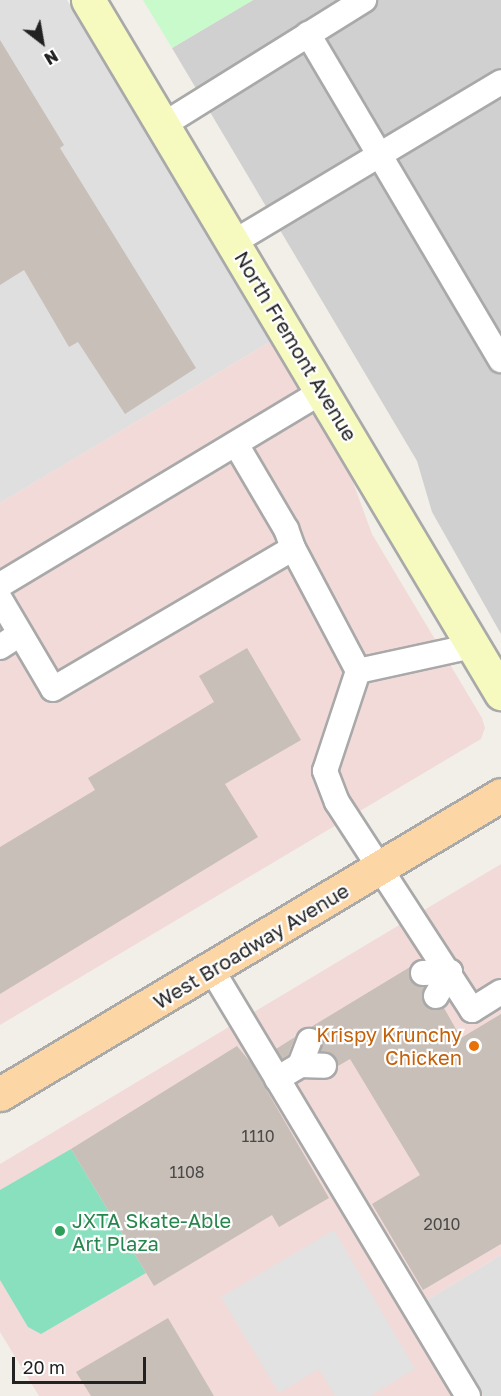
<!DOCTYPE html>
<style>
body{margin:0}
#map{position:relative;width:501px;height:1396px;overflow:hidden;background:#f2efe9;font-family:"Golos Text",sans-serif}
div>[style]{position:absolute}
.residential>*{inset:0;background:#e0dfdf}
.commercial>*{inset:0;background:#f2dad9}
.religious>*{inset:0;background:#d0d0d0}
.park>*{inset:0;background:#c8facc}
.pitch>*{inset:0;background:#88e0be}
.parking>*{inset:0;background:#e2e2e2}
.building>*{inset:0;background:#c7bfb8}
.roads{filter:drop-shadow(2px 0 #a9a9a9) drop-shadow(-2px 0 #a9a9a9) drop-shadow(0 2px #a9a9a9) drop-shadow(0 -2px #a9a9a9)}
.lane>*{height:24px;margin:-12px;padding:0 12px;transform-origin:12px;border-radius:12px;background:#fff}
.secondary>*{height:33px;margin:-16.5px;padding:0 16.5px;transform-origin:16.5px;border-radius:16.5px;background:#f7fabf}
.primary>*{height:33px;margin:-16.5px;padding:0 16.5px;transform-origin:16.5px;border-radius:16.5px;background:#fcd6a4}
.dots>*{width:16px;height:16px;translate:-50% -50%;box-sizing:border-box;border:3px solid #fff;border-radius:50%}
span{translate:-50% -50%;white-space:nowrap;text-align:center;line-height:1.15;-webkit-text-stroke:4.5px #fff;paint-order:stroke}
.number-label{font-size:16px;color:#4b4948}
.number-label span{-webkit-text-stroke-width:0}
.street-label{font-size:20px;color:#222}
.food-label{font-size:20px;color:#c56008}
.right{translate:-100% -50%;text-align:right}
.leisure-label{font-size:20px;color:#27864d}
.left{translate:0 -50%;text-align:left}
.north{position:absolute;left:12px;top:12px;width:60px;height:60px;-webkit-text-stroke:4px #fff;paint-order:stroke;rotate:149deg;font-size:16px;font-weight:700;line-height:24px;text-align:center;color:#222}
.north::after{content:'';display:block;margin:auto;width:21px;height:27px;background:#222;clip-path:polygon(50% 0,100% 100%,50% 72%,0 100%)}
.scale{position:absolute;left:12px;top:1357px;width:134px;height:27px;box-sizing:border-box;border:3px solid #222;border-top:0;padding-left:8px;font-size:18px;line-height:21px;white-space:nowrap;color:#222;-webkit-text-stroke:4px #fff;paint-order:stroke}
</style>
<div id="map">
<div class="residential">
<div style="clip-path:polygon(0 0,67px 0,270px 342px,0 503px)"></div>
<div style="clip-path:polygon(501px 1255px,501px 1396px,483px 1396px,427px 1300px)"></div>
</div>
<div class="commercial">
<div style="clip-path:polygon(270px 342px,350px 474px,372px 534px,482px 718px,485px 728px,481px 739px,0 1025px,0 503px)"></div>
<div style="clip-path:polygon(501px 864px,501px 1255px,427px 1300px,483px 1396px,39px 1396px,0 1332px,0 1164px)"></div>
</div>
<div class="religious">
<div style="clip-path:polygon(253px 0,501px 0,501px 634px,432px 512px,417px 461px,172px 48px)"></div>
</div>
<div class="park">
<div style="clip-path:polygon(143px 0,253px 0,172px 48px)"></div>
</div>
<div class="pitch">
<div style="clip-path:polygon(71px 1149px,146px 1273px,41px 1334px,28px 1327px,0 1280px,0 1190px)"></div>
</div>
<div class="parking">
<div style="clip-path:polygon(334px 1230px,415px 1369px,370px 1396px,335px 1396px,319px 1369px,279px 1393px,221px 1297px)"></div>
</div>
<div class="building">
<div style="clip-path:polygon(0 40px,64px 145px,60px 148px,196px 368px,125px 414px,78px 342px,69px 347px,24px 270px,0 285px)"></div>
<div style="clip-path:polygon(247px 648px,301px 740px,225px 784px,258px 837px,0 994px,0 847px,95px 790px,88px 778px,214px 702px,199px 676px)"></div>
<div style="clip-path:polygon(410px 967px,411px 981px,425px 987px,424px 1004px,435px 1010px,444px 1008px,461px 1038px,501px 1014px,501px 1244px,423px 1290px,372px 1204px,420px 1175px,350px 1059px,338px 1066px,332px 1054px,320px 1052px,323px 1038px,311px 1027px)"></div>
<div style="clip-path:polygon(295px 1037px,288px 1055px,282px 1059px,276px 1049px)"></div>
<div style="clip-path:polygon(237px 1046px,251px 1063px,329px 1198px,279px 1227px,272px 1215px,154px 1286px,71px 1149px)"></div>
<div style="clip-path:polygon(168px 1318px,214px 1396px,91px 1396px,76px 1372px)"></div>
</div>
<div class="roads">
<div class="lane">
<div style="left:308px;top:34px;width:379px;rotate:59.4deg"></div>
<div style="left:163px;top:125px;width:237px;rotate:-31.9deg"></div>
<div style="left:234px;top:242px;width:311px;rotate:-30.9deg"></div>
<div style="left:293px;top:548px;width:139px;rotate:62.1deg"></div>
<div style="left:358px;top:671px;width:105px;rotate:108.3deg"></div>
<div style="left:325px;top:771px;width:33px;rotate:69deg"></div>
<div style="left:337px;top:802px;width:248px;rotate:57deg"></div>
<div style="left:472px;top:1010px;width:34px;rotate:-32deg"></div>
<div style="left:0;top:585px;width:378px;rotate:-31deg"></div>
<div style="left:0;top:599px;width:104px;rotate:59.5deg"></div>
<div style="left:53px;top:689px;width:278px;rotate:-30.4deg"></div>
<div style="left:293px;top:548px;width:20px;rotate:-110deg"></div>
<div style="left:286px;top:529px;width:99px;rotate:-120.5deg"></div>
<div style="left:0;top:647px;width:24px;rotate:-33deg"></div>
<div style="left:358px;top:671px;width:118px;rotate:-12.3deg"></div>
<div style="left:212px;top:970px;width:497px;rotate:59deg"></div>
<div style="left:423px;top:973px;width:27px;rotate:-2deg"></div>
<div style="left:436px;top:996px;width:28px;rotate:-60deg"></div>
<div style="left:300px;top:1065px;width:26px;rotate:-69deg"></div>
<div style="left:277px;top:1079px;width:27px;rotate:-31deg"></div>
<div style="left:300px;top:1065px;width:24px;rotate:2deg"></div>
</div>
<div class="secondary">
<div style="left:88px;top:0;width:807px;rotate:59.21deg"></div>
</div>
<div class="primary">
<div style="left:0;top:1094px;width:583px;rotate:-30.83deg"></div>
</div>
</div>
<div class="dots">
<div style="left:474px;top:1046px;background:#e8710a"></div>
<div style="left:60px;top:1231px;background:#2e9e5b"></div>
</div>
<div class="number-label">
<span style="left:258px;top:1136px">1110</span>
<span style="left:187px;top:1172px">1108</span>
<span style="left:442px;top:1224px">2010</span>
</div>
<div class="street-label">
<span style="left:296px;top:346px;rotate:59deg">North Fremont Avenue</span>
<span style="left:251px;top:946px;rotate:-31deg">West Broadway Avenue</span>
</div>
<div class="food-label">
<span class="right" style="left:462px;top:1046px">Krispy Krunchy<br>Chicken</span>
</div>
<div class="leisure-label">
<span class="left" style="left:72px;top:1232px">JXTA Skate-Able<br>Art Plaza</span>
</div>
<div class="north">N</div>
<div class="scale">20 m</div>
</div>
